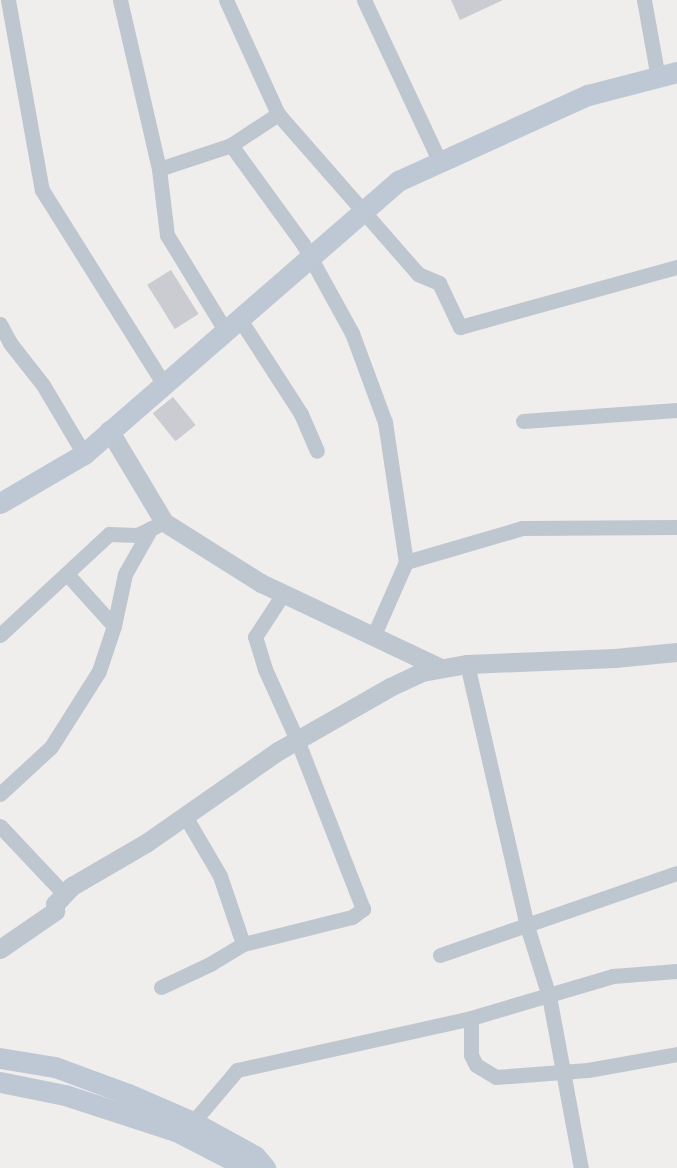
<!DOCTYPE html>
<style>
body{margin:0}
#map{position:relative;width:677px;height:1168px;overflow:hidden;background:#f0eded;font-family:"PT Sans Narrow",sans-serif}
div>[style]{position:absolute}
.building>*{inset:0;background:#caccd2;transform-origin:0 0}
.minor>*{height:15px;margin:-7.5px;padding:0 7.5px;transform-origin:7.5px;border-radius:7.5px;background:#bec7cf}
.tertiary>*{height:19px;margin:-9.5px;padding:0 9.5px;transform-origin:9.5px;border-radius:9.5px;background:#bec7cf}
.secondary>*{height:21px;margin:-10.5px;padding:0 10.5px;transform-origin:10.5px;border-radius:10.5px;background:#bec8d4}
span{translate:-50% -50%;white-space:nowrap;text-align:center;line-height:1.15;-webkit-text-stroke:4px #fff;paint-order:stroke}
</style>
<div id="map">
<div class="building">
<div style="clip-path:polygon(451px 0,503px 0,460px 20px)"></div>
<div style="left:171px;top:270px;width:52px;height:28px;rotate:58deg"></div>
<div style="left:173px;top:397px;width:36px;height:26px;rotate:51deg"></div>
</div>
<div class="minor">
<div style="left:8px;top:0;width:193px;rotate:79.9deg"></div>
<div style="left:42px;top:190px;width:228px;rotate:57.9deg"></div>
<div style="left:120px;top:0;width:173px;rotate:77deg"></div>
<div style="left:159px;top:169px;width:66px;rotate:83.1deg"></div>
<div style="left:167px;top:235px;width:111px;rotate:58.6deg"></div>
<div style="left:226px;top:0;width:125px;rotate:65.5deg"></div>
<div style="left:278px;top:114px;width:213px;rotate:48.8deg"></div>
<div style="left:418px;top:274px;width:23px;rotate:23deg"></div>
<div style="left:439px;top:283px;width:49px;rotate:64.5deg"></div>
<div style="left:460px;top:327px;width:225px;rotate:-15.5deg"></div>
<div style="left:364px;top:0;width:179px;rotate:64.9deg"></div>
<div style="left:644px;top:0;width:79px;rotate:79.8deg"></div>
<div style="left:231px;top:145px;width:122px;rotate:54deg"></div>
<div style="left:303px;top:244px;width:102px;rotate:61.2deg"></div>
<div style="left:352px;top:333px;width:95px;rotate:69.7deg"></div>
<div style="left:385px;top:422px;width:142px;rotate:81.5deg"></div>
<div style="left:159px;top:169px;width:76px;rotate:-18.4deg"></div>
<div style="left:231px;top:145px;width:56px;rotate:-33.4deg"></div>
<div style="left:239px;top:318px;width:114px;rotate:57.1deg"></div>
<div style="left:301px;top:414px;width:40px;rotate:66.6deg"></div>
<div style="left:0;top:324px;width:21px;rotate:62deg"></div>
<div style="left:10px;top:343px;width:53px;rotate:51.8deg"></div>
<div style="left:43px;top:385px;width:80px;rotate:59.3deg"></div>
<div style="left:523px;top:421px;width:154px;rotate:-4.1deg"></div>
<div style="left:67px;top:574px;width:70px;rotate:47.9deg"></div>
<div style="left:0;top:635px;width:149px;rotate:-42.8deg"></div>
<div style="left:109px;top:534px;width:28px;rotate:2deg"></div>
<div style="left:137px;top:535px;width:21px;rotate:-25deg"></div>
<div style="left:373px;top:637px;width:82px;rotate:-66.3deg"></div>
<div style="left:406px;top:562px;width:121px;rotate:-16.3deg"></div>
<div style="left:522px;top:528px;width:155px;rotate:-0.4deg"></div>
<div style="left:467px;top:664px;width:269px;rotate:77.1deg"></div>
<div style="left:527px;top:926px;width:73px;rotate:72.6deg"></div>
<div style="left:549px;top:996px;width:175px;rotate:79.5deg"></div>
<div style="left:0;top:794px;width:69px;rotate:-42.7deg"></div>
<div style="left:51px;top:747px;width:90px;rotate:-57.7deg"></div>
<div style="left:99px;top:671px;width:47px;rotate:-71.6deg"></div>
<div style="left:114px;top:626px;width:53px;rotate:-78.1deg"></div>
<div style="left:125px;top:574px;width:53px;rotate:-60.5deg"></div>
<div style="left:185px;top:816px;width:69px;rotate:59.7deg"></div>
<div style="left:220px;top:876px;width:72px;rotate:71.3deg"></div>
<div style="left:0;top:826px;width:93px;rotate:46.7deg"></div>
<div style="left:440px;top:955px;width:251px;rotate:-19.1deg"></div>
<div style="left:161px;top:987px;width:54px;rotate:-25.1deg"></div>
<div style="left:210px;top:964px;width:39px;rotate:-31deg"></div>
<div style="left:243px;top:944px;width:112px;rotate:-13.9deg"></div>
<div style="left:352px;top:917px;width:14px;rotate:-36deg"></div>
<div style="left:363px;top:909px;width:181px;rotate:-111.3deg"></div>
<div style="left:297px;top:740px;width:78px;rotate:-114.3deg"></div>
<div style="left:265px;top:669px;width:34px;rotate:-107deg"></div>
<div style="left:255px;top:637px;width:51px;rotate:-56.9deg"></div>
<div style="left:471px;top:1018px;width:37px;rotate:90deg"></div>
<div style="left:471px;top:1055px;width:11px;rotate:63deg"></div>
<div style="left:476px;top:1065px;width:23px;rotate:31deg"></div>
<div style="left:496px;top:1077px;width:92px;rotate:-4.4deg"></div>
<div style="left:588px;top:1070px;width:90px;rotate:-10.2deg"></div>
<div style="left:193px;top:1122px;width:68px;rotate:-49.8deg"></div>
<div style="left:237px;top:1070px;width:240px;rotate:-12.5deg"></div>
<div style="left:471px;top:1018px;width:148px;rotate:-16.5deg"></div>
<div style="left:613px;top:976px;width:64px;rotate:-4.5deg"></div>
</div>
<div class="tertiary">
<div style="left:109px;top:430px;width:107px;rotate:59.1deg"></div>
<div style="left:164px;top:522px;width:115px;rotate:32.2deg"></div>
<div style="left:261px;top:583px;width:199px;rotate:25.3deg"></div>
<div style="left:0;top:949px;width:67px;rotate:-34.6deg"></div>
<div style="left:55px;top:911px;width:7px;rotate:-90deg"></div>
<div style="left:55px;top:904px;width:25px;rotate:-47deg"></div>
<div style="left:72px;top:886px;width:86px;rotate:-30.2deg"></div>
<div style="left:146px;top:843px;width:161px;rotate:-34.9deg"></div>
<div style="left:278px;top:751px;width:129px;rotate:-29.7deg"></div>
<div style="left:390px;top:687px;width:35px;rotate:-25deg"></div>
<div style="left:422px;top:672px;width:46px;rotate:-10.1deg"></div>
<div style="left:467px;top:664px;width:148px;rotate:-2.3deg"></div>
<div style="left:615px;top:658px;width:62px;rotate:-5.5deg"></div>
</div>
<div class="secondary">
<div style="left:0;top:503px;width:97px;rotate:-30.3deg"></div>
<div style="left:84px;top:454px;width:416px;rotate:-41deg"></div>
<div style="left:398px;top:181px;width:209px;rotate:-24.4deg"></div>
<div style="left:588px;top:95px;width:92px;rotate:-14.5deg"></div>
<div style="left:0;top:1058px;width:56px;rotate:9.3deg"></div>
<div style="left:55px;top:1067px;width:78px;rotate:20.3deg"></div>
<div style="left:128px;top:1094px;width:71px;rotate:23.3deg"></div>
<div style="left:193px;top:1122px;width:71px;rotate:28.7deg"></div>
<div style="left:255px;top:1156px;width:16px;rotate:50deg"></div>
<div style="left:0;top:1082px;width:66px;rotate:11.3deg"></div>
<div style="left:65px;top:1095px;width:117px;rotate:18deg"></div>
<div style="left:176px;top:1131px;width:68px;rotate:27.3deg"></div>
<div style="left:236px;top:1162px;width:8px;rotate:50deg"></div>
</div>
</div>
